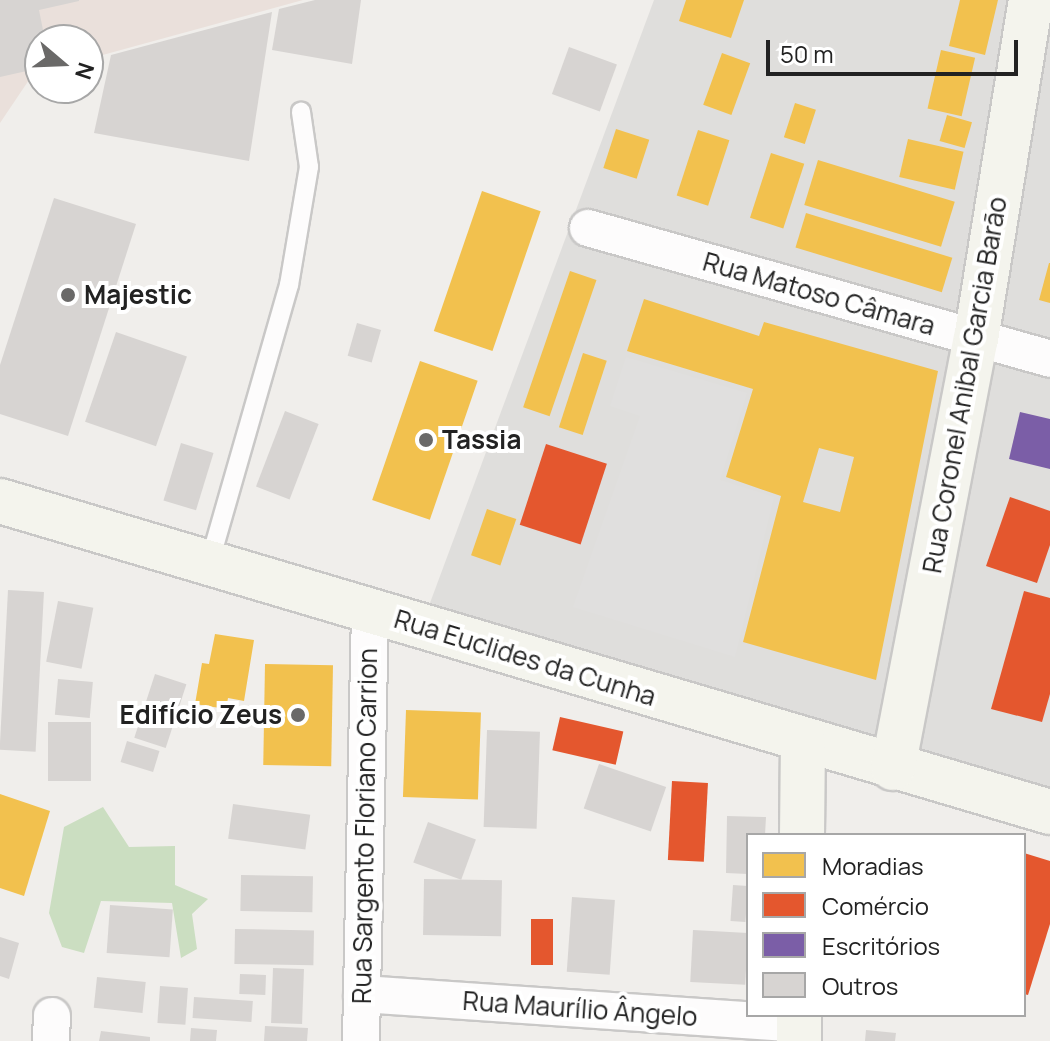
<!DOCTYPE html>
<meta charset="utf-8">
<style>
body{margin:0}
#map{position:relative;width:1050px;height:1041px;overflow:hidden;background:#f0eeeb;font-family:Manrope,sans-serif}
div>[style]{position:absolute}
.residential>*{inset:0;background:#dfdedc}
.military>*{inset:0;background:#eae0db}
.forest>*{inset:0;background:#cbdec1}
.parking>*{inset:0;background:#e0dfde}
.homes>*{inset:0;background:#f2c14e;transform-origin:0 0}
.shops>*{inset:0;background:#e4572e;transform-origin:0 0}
.offices>*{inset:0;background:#7b5ea7}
.building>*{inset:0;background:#d7d4d2;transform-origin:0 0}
.roads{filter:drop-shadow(2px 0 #c9c8c7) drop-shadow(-2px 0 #c9c8c7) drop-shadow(0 2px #c9c8c7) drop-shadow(0 -2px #c9c8c7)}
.lane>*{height:18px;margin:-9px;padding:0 9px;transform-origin:9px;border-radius:9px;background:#fdfcfc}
.street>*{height:36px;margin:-18px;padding:0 18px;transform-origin:18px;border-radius:18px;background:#fdfcfc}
.secondary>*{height:44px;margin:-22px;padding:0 22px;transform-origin:22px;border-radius:22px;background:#f4f4ed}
.dots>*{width:22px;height:22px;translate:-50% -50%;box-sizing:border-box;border:4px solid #fff;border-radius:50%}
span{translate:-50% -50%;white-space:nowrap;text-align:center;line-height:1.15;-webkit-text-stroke:8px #fff;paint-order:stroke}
.street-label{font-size:26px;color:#222}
.poi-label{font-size:26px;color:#222;font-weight:700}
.left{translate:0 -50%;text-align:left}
.right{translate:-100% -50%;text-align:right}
.legend{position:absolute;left:746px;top:833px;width:280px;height:184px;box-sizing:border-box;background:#fff;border:2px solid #a7a7a7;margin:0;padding:10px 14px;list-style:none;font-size:24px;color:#222}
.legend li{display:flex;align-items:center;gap:16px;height:40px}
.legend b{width:40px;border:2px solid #a7a7a7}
.north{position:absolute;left:24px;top:24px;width:80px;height:80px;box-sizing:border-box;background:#fff;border:2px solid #a7a7a7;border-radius:50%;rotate:109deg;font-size:22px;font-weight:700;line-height:32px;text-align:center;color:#222}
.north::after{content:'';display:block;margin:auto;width:28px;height:36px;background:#6a6968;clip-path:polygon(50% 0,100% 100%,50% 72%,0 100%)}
.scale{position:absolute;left:766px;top:40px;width:252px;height:36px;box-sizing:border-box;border:4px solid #222;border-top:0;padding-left:10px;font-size:24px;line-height:28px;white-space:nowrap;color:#222;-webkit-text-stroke:6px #fff;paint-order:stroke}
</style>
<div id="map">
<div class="residential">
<div style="clip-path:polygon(654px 0,1050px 0,1050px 812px,427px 611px)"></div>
</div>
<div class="military">
<div style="clip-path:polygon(0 0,303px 0,88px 59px,88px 40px,40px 40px,40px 72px,33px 74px,0 123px)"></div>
</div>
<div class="forest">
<div style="clip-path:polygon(103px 807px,129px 847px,175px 846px,175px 885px,208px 899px,192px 914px,197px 949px,181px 958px,172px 903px,101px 901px,84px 953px,62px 947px,49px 913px,64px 827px)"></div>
</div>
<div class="parking">
<div style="clip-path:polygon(626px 357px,747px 393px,720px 480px,774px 497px,735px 657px,573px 607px,640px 416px,610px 406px)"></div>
</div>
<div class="homes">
<div style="clip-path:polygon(686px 0,744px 0,731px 38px,679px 21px)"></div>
<div style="clip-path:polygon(960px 0,998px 0,985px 55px,949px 46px)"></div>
<div style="left:941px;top:50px;width:35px;height:60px;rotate:13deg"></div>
<div style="left:722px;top:53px;width:30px;height:55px;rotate:20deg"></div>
<div style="left:795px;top:103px;width:22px;height:36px;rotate:18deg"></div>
<div style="left:947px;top:115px;width:26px;height:27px;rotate:16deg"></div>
<div style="left:616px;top:129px;width:35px;height:41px;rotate:18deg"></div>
<div style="left:698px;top:130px;width:33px;height:69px;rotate:18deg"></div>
<div style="left:908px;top:139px;width:57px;height:39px;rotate:13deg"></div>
<div style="left:771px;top:153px;width:35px;height:68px;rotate:18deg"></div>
<div style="left:818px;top:160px;width:143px;height:47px;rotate:17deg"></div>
<div style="left:482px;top:191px;width:62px;height:148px;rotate:19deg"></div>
<div style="left:806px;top:213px;width:153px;height:36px;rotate:17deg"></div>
<div style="clip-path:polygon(1049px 263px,1050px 263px,1050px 303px,1039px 300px)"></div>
<div style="left:570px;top:271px;width:28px;height:144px;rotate:19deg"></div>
<div style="clip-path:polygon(evenodd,644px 299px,759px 336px,764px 322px,938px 371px,876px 680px,743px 642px,781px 496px,726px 477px,753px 389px,627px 351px,644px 299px,819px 448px,854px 457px,840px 512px,803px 502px,819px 448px)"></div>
<div style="left:583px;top:353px;width:25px;height:78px;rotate:18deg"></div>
<div style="left:420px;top:361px;width:61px;height:147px;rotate:19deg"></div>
<div style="left:487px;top:509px;width:31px;height:49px;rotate:19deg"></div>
<div style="clip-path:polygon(215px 634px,254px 640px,244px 701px,228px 698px,226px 709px,195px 704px,202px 663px,209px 664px)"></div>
<div style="left:265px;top:664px;width:68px;height:101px;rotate:1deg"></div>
<div style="left:406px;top:710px;width:75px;height:87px;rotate:2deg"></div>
<div style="clip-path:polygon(0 794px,50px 811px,24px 896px,0 888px)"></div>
</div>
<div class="shops">
<div style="left:546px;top:444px;width:64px;height:85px;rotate:18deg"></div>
<div style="clip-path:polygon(1010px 497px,1050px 511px,1050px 545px,1037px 583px,986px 566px)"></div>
<div style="clip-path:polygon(1024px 591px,1050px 598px,1050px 694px,1042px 722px,991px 709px)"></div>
<div style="left:560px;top:717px;width:65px;height:34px;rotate:13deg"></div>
<div style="left:672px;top:781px;width:36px;height:79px;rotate:3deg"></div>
<div style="clip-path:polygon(1024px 853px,1050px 861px,1050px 924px,1028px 995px,1024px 994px)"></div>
<div style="left:531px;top:919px;width:22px;height:46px"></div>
</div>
<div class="offices">
<div style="clip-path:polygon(1020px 412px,1050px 419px,1050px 469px,1009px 459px)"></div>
</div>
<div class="building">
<div style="clip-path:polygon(0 0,79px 0,79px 1px,39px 10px,45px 40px,40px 40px,40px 68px,0 77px)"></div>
<div style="clip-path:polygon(315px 0,361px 0,352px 64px,272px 50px,279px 9px)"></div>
<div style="clip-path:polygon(272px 12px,249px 161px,94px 133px,111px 55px)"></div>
<div style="left:569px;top:47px;width:51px;height:50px;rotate:20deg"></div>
<div style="clip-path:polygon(54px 198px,136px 224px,68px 436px,0 414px,0 365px)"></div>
<div style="left:357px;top:323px;width:25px;height:34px;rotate:16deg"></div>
<div style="left:116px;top:332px;width:75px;height:95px;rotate:19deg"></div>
<div style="left:285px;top:411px;width:36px;height:81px;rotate:21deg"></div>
<div style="left:181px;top:443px;width:34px;height:60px;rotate:17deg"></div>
<div style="left:8px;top:590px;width:36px;height:160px;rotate:3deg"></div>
<div style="left:58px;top:601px;width:36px;height:62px;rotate:11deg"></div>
<div style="left:155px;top:674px;width:33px;height:67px;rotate:18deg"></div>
<div style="left:58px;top:679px;width:35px;height:36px;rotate:5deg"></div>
<div style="left:48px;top:722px;width:43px;height:59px"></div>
<div style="left:487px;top:730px;width:53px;height:97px;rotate:2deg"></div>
<div style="left:127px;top:741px;width:34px;height:22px;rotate:17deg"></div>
<div style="left:599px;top:764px;width:71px;height:47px;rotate:19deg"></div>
<div style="left:233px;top:804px;width:78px;height:35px;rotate:8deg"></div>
<div style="clip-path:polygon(727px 816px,766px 817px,765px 835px,748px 835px,748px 874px,726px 873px)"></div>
<div style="left:428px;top:822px;width:51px;height:43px;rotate:20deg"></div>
<div style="left:241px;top:875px;width:72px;height:36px;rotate:1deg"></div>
<div style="left:424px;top:879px;width:78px;height:56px;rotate:1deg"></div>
<div style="left:733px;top:885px;width:15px;height:36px;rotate:4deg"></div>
<div style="left:572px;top:897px;width:43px;height:75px;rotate:4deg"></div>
<div style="left:110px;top:905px;width:63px;height:48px;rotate:4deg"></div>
<div style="left:235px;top:929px;width:79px;height:35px;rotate:1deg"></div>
<div style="left:693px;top:930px;width:55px;height:52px;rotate:3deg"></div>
<div style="clip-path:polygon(0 937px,19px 943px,9px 979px,0 976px)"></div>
<div style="left:273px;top:968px;width:31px;height:55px;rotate:2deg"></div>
<div style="left:240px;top:974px;width:26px;height:20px;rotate:2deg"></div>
<div style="left:97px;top:977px;width:49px;height:31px;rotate:6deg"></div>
<div style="left:160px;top:986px;width:28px;height:37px;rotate:4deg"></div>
<div style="left:194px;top:997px;width:59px;height:21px;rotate:4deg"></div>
<div style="clip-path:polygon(265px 1026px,308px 1028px,307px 1041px,264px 1041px)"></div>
<div style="clip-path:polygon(191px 1028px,217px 1030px,216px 1041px,190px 1041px)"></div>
<div style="clip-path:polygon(866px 1030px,896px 1033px,895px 1041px,865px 1041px)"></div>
<div style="clip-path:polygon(101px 1031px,150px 1037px,150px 1041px,99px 1041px)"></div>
</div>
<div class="roads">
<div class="lane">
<div style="left:209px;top:564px;width:290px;rotate:-74deg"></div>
<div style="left:289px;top:285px;width:120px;rotate:-80.4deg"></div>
<div style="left:309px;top:167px;width:56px;rotate:-98.3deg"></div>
</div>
<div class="street">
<div style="left:588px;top:228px;width:480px;rotate:15.8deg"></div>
<div style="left:362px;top:994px;width:438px;rotate:3.9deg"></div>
<div style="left:51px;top:1041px;width:25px;rotate:-88deg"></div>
<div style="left:361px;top:1041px;width:429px;rotate:-88.8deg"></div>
</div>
<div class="secondary">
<div style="left:0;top:501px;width:1095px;rotate:16.5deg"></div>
<div style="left:893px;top:768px;width:437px;rotate:-79.1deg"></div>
<div style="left:976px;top:339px;width:343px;rotate:-80.8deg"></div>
<div style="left:802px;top:835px;width:94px;rotate:-89.4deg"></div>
<div style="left:799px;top:1041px;width:26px;rotate:-90deg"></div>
</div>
</div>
<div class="dots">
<div style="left:68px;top:295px;background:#6a6968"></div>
<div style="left:426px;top:440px;background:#6a6968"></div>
<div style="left:298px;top:715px;background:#6a6968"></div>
</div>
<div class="street-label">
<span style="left:819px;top:294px;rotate:16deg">Rua Matoso Câmara</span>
<span style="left:965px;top:385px;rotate:-80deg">Rua Coronel Anibal Garcia Barão</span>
<span style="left:525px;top:658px;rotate:17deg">Rua Euclides da Cunha</span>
<span style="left:365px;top:826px;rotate:-89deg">Rua Sargento Floriano Carrion</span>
<span style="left:580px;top:1009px;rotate:4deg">Rua Maurílio Ângelo</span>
</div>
<div class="poi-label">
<span class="left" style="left:84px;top:295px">Majestic</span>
<span class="left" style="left:442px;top:440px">Tassia</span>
<span class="right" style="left:282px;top:715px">Edifício Zeus</span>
</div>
<ul class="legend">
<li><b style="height:22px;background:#f2c14e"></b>Moradias</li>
<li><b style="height:22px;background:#e4572e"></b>Comércio</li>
<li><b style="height:22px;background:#7b5ea7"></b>Escritórios</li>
<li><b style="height:22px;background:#d7d4d2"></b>Outros</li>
</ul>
<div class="north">N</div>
<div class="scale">50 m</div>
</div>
